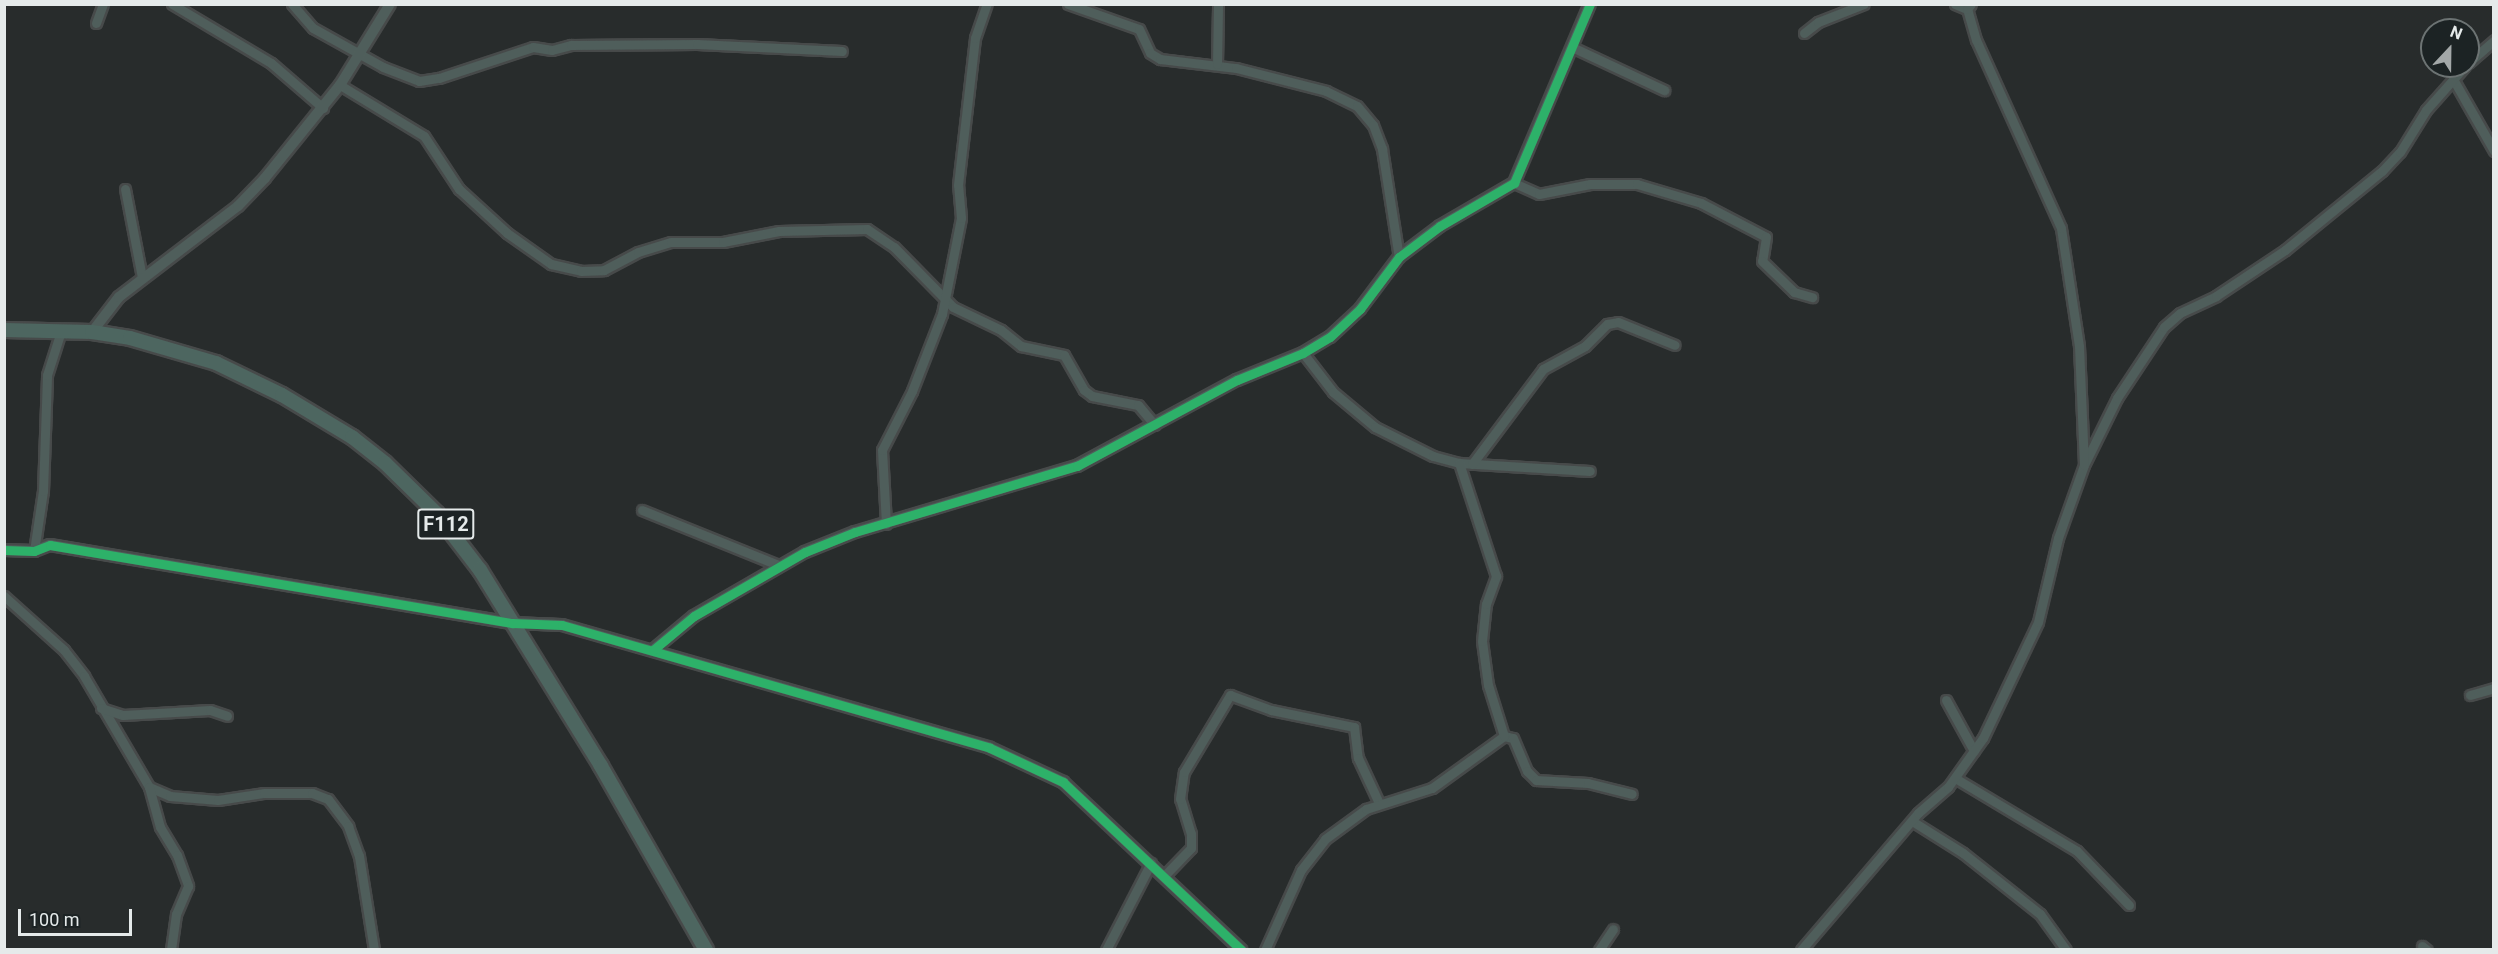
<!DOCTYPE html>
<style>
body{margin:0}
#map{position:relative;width:2498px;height:954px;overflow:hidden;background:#282c2c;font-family:Roboto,sans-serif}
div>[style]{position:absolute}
.roads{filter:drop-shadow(2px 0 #474a4a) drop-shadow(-2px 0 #474a4a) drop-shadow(0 2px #474a4a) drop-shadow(0 -2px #474a4a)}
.minor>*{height:9px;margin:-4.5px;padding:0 4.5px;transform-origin:4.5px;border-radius:4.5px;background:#4f5e5b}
.tertiary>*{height:10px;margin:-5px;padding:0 5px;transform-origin:5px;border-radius:5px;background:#4f5e5b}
.primary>*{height:14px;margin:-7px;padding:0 7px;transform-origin:7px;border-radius:7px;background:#4d6660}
.cycleway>*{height:9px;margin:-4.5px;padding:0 4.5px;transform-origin:4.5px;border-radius:4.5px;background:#2db169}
span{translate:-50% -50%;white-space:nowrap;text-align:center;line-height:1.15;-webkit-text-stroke:6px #1c2324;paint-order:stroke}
.shield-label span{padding:2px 4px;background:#1c2324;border:2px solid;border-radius:4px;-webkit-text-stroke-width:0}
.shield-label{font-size:20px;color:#e5eaea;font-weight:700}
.frame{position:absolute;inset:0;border:6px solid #e5eaea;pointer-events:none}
.north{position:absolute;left:2420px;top:18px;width:60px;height:60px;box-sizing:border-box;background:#1c2324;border:2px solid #6c7373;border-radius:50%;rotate:22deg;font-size:16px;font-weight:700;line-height:24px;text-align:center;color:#e5eaea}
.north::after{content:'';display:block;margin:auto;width:21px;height:27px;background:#a3a8a8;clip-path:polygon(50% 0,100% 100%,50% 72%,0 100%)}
.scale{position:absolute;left:18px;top:909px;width:114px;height:27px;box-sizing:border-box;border:3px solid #e5eaea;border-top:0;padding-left:8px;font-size:18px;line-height:21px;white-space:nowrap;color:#e5eaea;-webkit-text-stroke:4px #1c2324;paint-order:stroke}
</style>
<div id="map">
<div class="roads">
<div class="minor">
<div style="left:172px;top:4px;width:115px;rotate:30.8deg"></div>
<div style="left:271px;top:63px;width:69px;rotate:40.9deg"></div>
<div style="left:292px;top:4px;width:32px;rotate:49deg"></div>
<div style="left:313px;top:28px;width:80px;rotate:29.1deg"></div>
<div style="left:383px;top:67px;width:39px;rotate:21deg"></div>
<div style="left:419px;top:81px;width:20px;rotate:-9deg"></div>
<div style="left:439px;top:78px;width:99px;rotate:-18.3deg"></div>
<div style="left:533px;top:47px;width:19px;rotate:9deg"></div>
<div style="left:552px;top:50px;width:20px;rotate:-15deg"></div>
<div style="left:571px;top:45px;width:126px;rotate:-0.5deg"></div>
<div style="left:697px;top:44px;width:145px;rotate:2.8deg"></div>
<div style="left:1068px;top:4px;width:75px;rotate:19.4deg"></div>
<div style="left:1139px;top:29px;width:26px;rotate:65deg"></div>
<div style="left:1150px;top:53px;width:12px;rotate:31deg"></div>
<div style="left:1160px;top:59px;width:77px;rotate:6.8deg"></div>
<div style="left:1236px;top:68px;width:93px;rotate:14.3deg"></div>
<div style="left:1326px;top:91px;width:34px;rotate:26deg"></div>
<div style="left:1357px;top:106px;width:25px;rotate:50deg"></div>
<div style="left:1373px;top:125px;width:26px;rotate:69deg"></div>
<div style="left:1382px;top:149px;width:109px;rotate:81.1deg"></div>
<div style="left:1955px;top:4px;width:13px;rotate:23deg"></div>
<div style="left:96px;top:23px;width:20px;rotate:-70deg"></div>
<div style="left:1804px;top:33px;width:18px;rotate:-38deg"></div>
<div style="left:1818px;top:22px;width:49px;rotate:-21.4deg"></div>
<div style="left:1572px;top:47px;width:102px;rotate:25.1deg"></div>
<div style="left:2468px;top:63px;width:35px;rotate:-41deg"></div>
<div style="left:1217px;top:64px;width:60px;rotate:-89deg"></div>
<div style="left:2453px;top:79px;width:83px;rotate:60.3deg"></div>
<div style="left:340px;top:85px;width:98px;rotate:31.3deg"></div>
<div style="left:424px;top:136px;width:64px;rotate:56.6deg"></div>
<div style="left:459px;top:189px;width:65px;rotate:42.5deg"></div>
<div style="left:507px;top:233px;width:54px;rotate:35.2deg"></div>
<div style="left:551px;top:264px;width:31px;rotate:13deg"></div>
<div style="left:581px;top:271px;width:23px;rotate:-2deg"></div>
<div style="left:604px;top:270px;width:38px;rotate:-28deg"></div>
<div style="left:638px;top:252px;width:34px;rotate:-17deg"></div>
<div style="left:671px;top:242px;width:52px"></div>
<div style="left:723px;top:242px;width:57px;rotate:-11.1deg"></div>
<div style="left:779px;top:231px;width:88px;rotate:-1.3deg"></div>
<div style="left:867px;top:229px;width:32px;rotate:34deg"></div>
<div style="left:894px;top:247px;width:84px;rotate:45.5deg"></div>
<div style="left:953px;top:307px;width:53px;rotate:25.6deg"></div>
<div style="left:1001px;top:330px;width:26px;rotate:39deg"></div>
<div style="left:1021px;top:346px;width:44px;rotate:11.8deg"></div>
<div style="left:1064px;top:355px;width:40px;rotate:60.3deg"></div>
<div style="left:1084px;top:390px;width:10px;rotate:37deg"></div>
<div style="left:1092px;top:396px;width:47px;rotate:11.1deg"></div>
<div style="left:1138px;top:405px;width:26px;rotate:50deg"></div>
<div style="left:1514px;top:183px;width:27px;rotate:24deg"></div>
<div style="left:1539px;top:194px;width:52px;rotate:-11.1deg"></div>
<div style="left:1590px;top:184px;width:47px"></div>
<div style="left:1637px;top:184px;width:67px;rotate:16.5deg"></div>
<div style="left:1701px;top:203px;width:73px;rotate:27.6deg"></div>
<div style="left:1766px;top:237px;width:24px;rotate:99deg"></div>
<div style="left:1762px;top:261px;width:45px;rotate:44.1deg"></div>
<div style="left:1794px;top:292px;width:19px;rotate:16deg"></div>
<div style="left:125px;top:189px;width:90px;rotate:79.1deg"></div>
<div style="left:1303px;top:353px;width:49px;rotate:52.4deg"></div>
<div style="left:1333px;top:392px;width:55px;rotate:39.8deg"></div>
<div style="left:1375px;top:427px;width:65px;rotate:26.6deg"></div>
<div style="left:1433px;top:456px;width:27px;rotate:15deg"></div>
<div style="left:1459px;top:463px;width:131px;rotate:3.5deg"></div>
<div style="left:2085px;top:463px;width:72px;rotate:-63.8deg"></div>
<div style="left:2117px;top:398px;width:85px;rotate:-56.5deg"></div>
<div style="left:2164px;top:327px;width:21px;rotate:-41deg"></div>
<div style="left:2180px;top:313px;width:40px;rotate:-25deg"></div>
<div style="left:2216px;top:296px;width:83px;rotate:-33.7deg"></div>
<div style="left:2285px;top:250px;width:125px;rotate:-39.2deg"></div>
<div style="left:2382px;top:171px;width:26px;rotate:-47deg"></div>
<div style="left:2400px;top:152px;width:49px;rotate:-58.2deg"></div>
<div style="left:2426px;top:110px;width:59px;rotate:-48.4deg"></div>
<div style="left:1472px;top:464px;width:119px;rotate:-53.2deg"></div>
<div style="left:1543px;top:369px;width:48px;rotate:-28.7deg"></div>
<div style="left:1585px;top:346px;width:31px;rotate:-45deg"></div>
<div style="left:1607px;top:324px;width:11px;rotate:-10deg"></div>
<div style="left:1618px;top:322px;width:61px;rotate:22deg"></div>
<div style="left:642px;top:510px;width:147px;rotate:22deg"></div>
<div style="left:886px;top:524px;width:74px;rotate:-93.1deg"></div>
<div style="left:882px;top:450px;width:66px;rotate:-63deg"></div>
<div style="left:912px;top:391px;width:83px;rotate:-68.7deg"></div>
<div style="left:942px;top:314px;width:98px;rotate:-78.8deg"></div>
<div style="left:961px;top:218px;width:33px;rotate:-95deg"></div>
<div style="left:958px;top:185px;width:148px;rotate:-83.4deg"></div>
<div style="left:975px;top:38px;width:36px;rotate:-71deg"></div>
<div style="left:34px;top:551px;width:61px;rotate:-81.5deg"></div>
<div style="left:43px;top:491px;width:116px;rotate:-88deg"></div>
<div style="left:47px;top:375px;width:46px;rotate:-72.3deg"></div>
<div style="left:4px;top:596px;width:81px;rotate:42deg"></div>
<div style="left:64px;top:650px;width:33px;rotate:52deg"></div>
<div style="left:84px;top:676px;width:129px;rotate:59.6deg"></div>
<div style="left:149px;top:787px;width:23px;rotate:23deg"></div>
<div style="left:170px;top:796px;width:48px;rotate:4.8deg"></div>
<div style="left:218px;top:800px;width:47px;rotate:-8.7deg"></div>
<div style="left:264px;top:793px;width:48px"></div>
<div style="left:312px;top:793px;width:17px;rotate:21deg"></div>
<div style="left:328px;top:799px;width:34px;rotate:53deg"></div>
<div style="left:348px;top:826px;width:32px;rotate:70deg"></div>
<div style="left:359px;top:856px;width:95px;rotate:80.9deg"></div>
<div style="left:2470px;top:695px;width:25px;rotate:-16deg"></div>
<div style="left:1946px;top:700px;width:58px;rotate:61.2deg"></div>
<div style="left:101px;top:708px;width:23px;rotate:18deg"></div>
<div style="left:123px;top:715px;width:87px;rotate:-3.3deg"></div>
<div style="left:210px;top:710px;width:18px;rotate:19deg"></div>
<div style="left:1504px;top:736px;width:9px;rotate:13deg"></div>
<div style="left:1513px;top:738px;width:36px;rotate:67deg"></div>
<div style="left:1527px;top:771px;width:13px;rotate:45deg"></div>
<div style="left:1536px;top:780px;width:52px;rotate:3.3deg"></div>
<div style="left:1588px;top:783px;width:45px;rotate:14deg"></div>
<div style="left:1955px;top:778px;width:142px;rotate:30.9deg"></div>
<div style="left:2077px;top:851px;width:75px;rotate:46.1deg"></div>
<div style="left:149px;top:787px;width:41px;rotate:74.6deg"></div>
<div style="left:160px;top:827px;width:33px;rotate:59deg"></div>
<div style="left:177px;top:855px;width:33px;rotate:70deg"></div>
<div style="left:188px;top:886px;width:30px;rotate:113deg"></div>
<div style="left:176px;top:914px;width:36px;rotate:98deg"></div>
<div style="left:1912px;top:821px;width:60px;rotate:32.1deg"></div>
<div style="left:1963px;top:853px;width:98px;rotate:38.4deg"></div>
<div style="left:2040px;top:914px;width:44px;rotate:54.2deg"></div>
<div style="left:1164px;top:876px;width:39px;rotate:-46deg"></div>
<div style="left:1191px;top:848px;width:14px;rotate:-90deg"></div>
<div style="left:1191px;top:834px;width:37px;rotate:-107deg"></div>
<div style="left:1180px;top:799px;width:27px;rotate:-82deg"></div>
<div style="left:1184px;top:772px;width:90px;rotate:-59.1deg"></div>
<div style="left:1230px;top:695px;width:44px;rotate:20.1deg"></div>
<div style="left:1271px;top:710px;width:85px;rotate:11.6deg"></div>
<div style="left:1354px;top:727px;width:31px;rotate:83deg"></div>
<div style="left:1358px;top:758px;width:50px;rotate:65deg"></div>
<div style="left:2422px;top:946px;width:6px;rotate:39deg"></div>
<div style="left:1106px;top:950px;width:98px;rotate:-62.7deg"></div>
<div style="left:1265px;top:950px;width:88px;rotate:-65.8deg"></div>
<div style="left:1301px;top:870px;width:39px;rotate:-52deg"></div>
<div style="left:1325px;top:839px;width:51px;rotate:-36.2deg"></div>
<div style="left:1366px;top:809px;width:69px;rotate:-17.7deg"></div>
<div style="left:1432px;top:788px;width:89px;rotate:-35.8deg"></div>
<div style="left:1504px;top:736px;width:53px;rotate:-107.4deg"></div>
<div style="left:1488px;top:685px;width:44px;rotate:-97.8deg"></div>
<div style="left:1482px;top:641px;width:37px;rotate:-84deg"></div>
<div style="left:1486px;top:604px;width:30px;rotate:-70deg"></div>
<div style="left:1496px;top:576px;width:119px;rotate:-108.1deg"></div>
<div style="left:1599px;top:950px;width:25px;rotate:-56deg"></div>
<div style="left:1801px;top:950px;width:180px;rotate:-49.5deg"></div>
<div style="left:1918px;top:813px;width:40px;rotate:-41deg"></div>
<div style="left:1948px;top:787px;width:60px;rotate:-54.5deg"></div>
<div style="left:1983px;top:738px;width:128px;rotate:-64.6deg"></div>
<div style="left:2038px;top:622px;width:86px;rotate:-76.6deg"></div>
<div style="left:2058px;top:538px;width:77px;rotate:-70.4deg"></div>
<div style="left:2084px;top:465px;width:119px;rotate:-92.4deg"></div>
<div style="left:2079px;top:346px;width:119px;rotate:-98.7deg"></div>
<div style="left:2061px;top:228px;width:206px;rotate:-114.3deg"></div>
<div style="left:1976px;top:40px;width:32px;rotate:-106deg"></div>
<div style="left:1967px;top:9px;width:6px;rotate:-51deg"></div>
</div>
<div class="tertiary">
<div style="left:92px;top:332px;width:44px;rotate:-52.4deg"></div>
<div style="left:119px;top:297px;width:150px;rotate:-37.4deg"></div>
<div style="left:238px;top:206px;width:39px;rotate:-46deg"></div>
<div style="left:265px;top:178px;width:119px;rotate:-51.1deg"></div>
<div style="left:340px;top:85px;width:95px;rotate:-58.3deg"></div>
<div style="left:4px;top:550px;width:30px;rotate:2deg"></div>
<div style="left:34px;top:551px;width:17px;rotate:-21deg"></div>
<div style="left:50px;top:545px;width:469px;rotate:9.6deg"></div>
<div style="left:512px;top:623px;width:50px;rotate:2.3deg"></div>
<div style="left:562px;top:625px;width:445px;rotate:16deg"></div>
<div style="left:990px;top:748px;width:81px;rotate:25deg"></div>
<div style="left:1063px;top:782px;width:245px;rotate:43.3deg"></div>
<div style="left:653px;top:650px;width:53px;rotate:-39.7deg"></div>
<div style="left:694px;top:616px;width:128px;rotate:-30deg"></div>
<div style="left:805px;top:552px;width:54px;rotate:-21.8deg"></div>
<div style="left:855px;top:532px;width:232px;rotate:-16.6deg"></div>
<div style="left:1077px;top:466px;width:182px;rotate:-28.3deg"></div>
<div style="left:1237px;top:380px;width:71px;rotate:-22.2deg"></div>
<div style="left:1303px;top:353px;width:31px;rotate:-31deg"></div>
<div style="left:1330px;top:337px;width:41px;rotate:-43deg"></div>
<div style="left:1360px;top:309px;width:65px;rotate:-53.1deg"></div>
<div style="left:1399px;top:257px;width:51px;rotate:-37.1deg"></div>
<div style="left:1440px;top:226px;width:86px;rotate:-30.2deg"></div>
<div style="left:1514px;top:183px;width:194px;rotate:-67deg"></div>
</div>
<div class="primary">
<div style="left:4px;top:330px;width:88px;rotate:1.3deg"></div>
<div style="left:92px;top:332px;width:38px;rotate:9deg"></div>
<div style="left:130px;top:338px;width:90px;rotate:16.2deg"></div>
<div style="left:216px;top:363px;width:73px;rotate:25.9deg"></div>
<div style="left:282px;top:395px;width:82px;rotate:31deg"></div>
<div style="left:352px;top:437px;width:42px;rotate:38.2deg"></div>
<div style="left:385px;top:463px;width:73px;rotate:44.4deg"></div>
<div style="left:437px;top:514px;width:71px;rotate:52.5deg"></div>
<div style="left:480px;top:570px;width:230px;rotate:58.3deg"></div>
<div style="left:601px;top:766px;width:212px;rotate:60.3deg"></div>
</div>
</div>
<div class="cycleway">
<div style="left:4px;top:550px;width:30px;rotate:2deg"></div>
<div style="left:34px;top:551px;width:17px;rotate:-21deg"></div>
<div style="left:50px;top:545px;width:469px;rotate:9.6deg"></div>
<div style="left:512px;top:623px;width:50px;rotate:2.3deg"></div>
<div style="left:562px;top:625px;width:445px;rotate:16deg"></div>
<div style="left:990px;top:748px;width:81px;rotate:25deg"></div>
<div style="left:1063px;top:782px;width:245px;rotate:43.3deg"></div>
<div style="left:653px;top:650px;width:53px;rotate:-39.7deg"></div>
<div style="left:694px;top:616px;width:128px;rotate:-30deg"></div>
<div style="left:805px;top:552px;width:54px;rotate:-21.8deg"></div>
<div style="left:855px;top:532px;width:232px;rotate:-16.6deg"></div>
<div style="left:1077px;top:466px;width:182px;rotate:-28.3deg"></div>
<div style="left:1237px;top:380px;width:71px;rotate:-22.2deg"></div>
<div style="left:1303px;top:353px;width:31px;rotate:-31deg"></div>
<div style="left:1330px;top:337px;width:41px;rotate:-43deg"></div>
<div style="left:1360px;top:309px;width:65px;rotate:-53.1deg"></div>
<div style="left:1399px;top:257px;width:51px;rotate:-37.1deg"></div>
<div style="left:1440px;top:226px;width:86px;rotate:-30.2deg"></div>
<div style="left:1514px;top:183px;width:194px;rotate:-67deg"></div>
</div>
<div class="shield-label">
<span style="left:446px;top:524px">F112</span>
</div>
<div class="frame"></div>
<div class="north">N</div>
<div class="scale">100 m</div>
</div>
